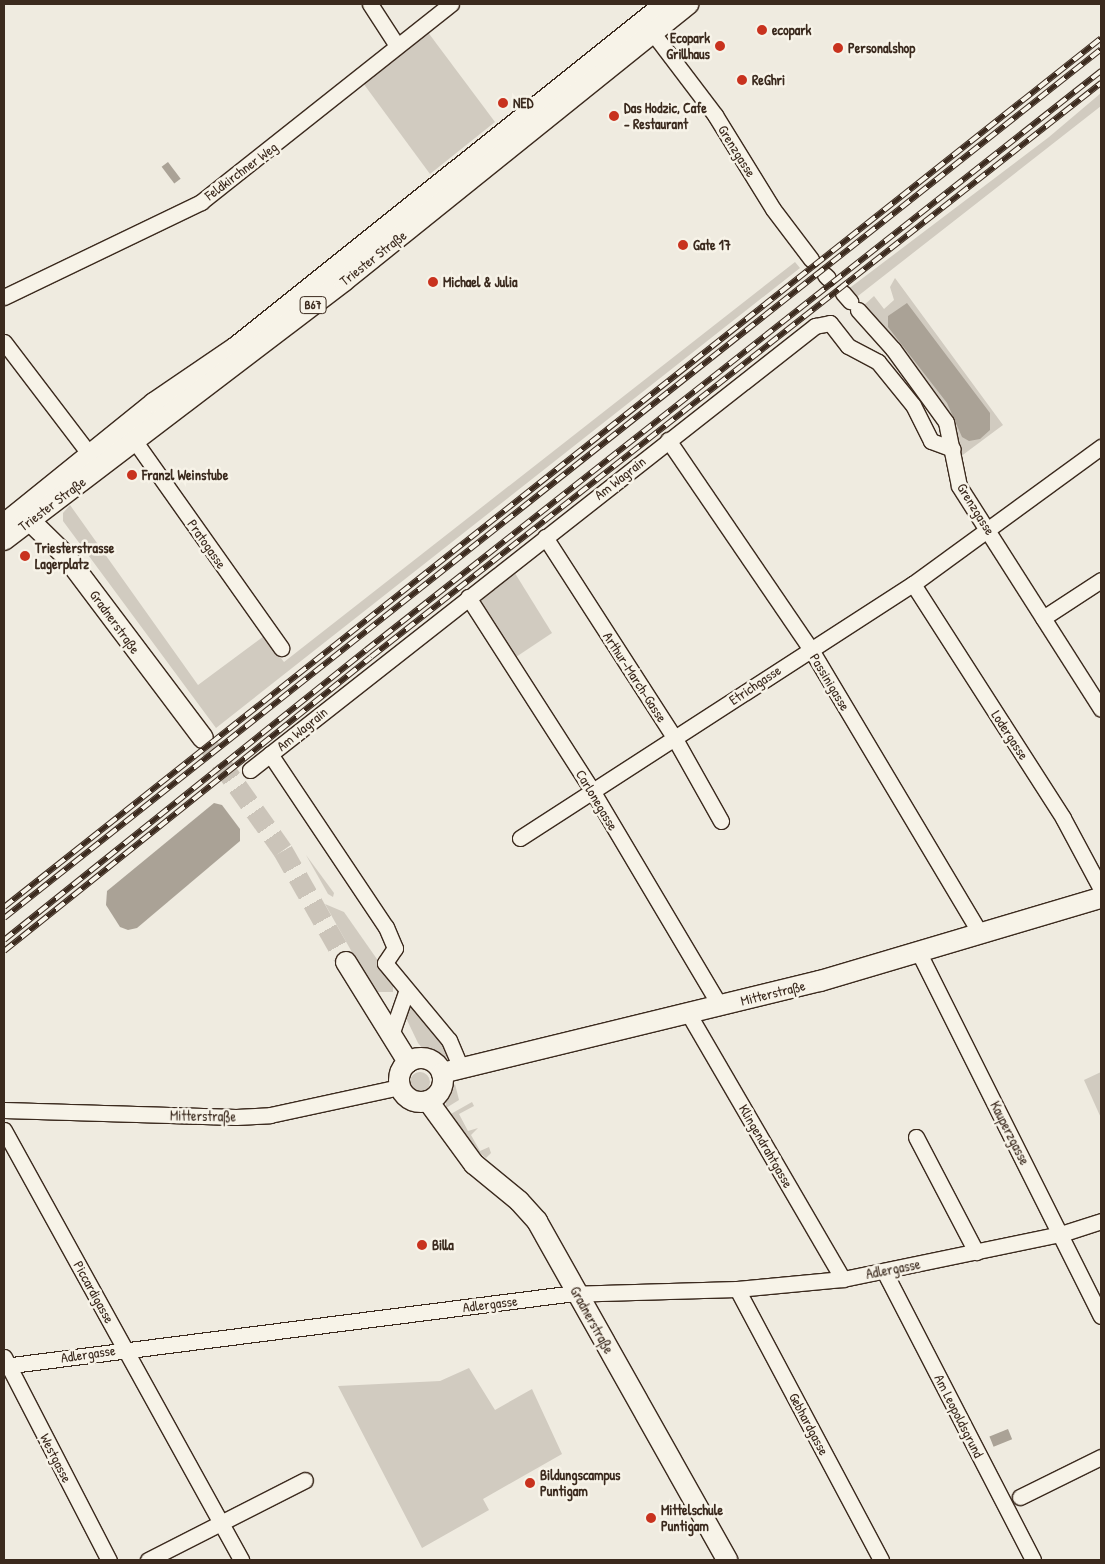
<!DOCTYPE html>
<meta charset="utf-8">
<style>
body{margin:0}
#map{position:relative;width:1105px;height:1564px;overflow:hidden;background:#efebe0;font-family:"Patrick Hand",sans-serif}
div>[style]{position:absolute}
.green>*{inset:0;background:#d1cbc0}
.round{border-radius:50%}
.water>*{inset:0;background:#aaa296;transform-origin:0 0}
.major-tunnel>*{height:20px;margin-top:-10px;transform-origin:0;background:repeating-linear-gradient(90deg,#cbc4b9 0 20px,transparent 0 30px)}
.roads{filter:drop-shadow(1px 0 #3b2a1e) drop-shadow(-1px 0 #3b2a1e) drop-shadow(0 1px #3b2a1e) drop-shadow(0 -1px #3b2a1e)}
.minor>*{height:15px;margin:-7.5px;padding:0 7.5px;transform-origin:7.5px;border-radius:7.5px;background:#f7f3e8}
.major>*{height:20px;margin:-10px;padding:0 10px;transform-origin:10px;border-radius:10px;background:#f7f3e8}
.major>.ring{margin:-10px;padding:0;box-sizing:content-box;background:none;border:20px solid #f7f3e8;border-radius:50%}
.rail>*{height:5.5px;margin-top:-2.75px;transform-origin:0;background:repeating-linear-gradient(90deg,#f7f3e8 0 11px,#3b2a1e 0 22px);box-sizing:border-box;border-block:1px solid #3b2a1e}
.dots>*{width:14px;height:14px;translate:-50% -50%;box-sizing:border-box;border:2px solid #f7f3e8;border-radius:50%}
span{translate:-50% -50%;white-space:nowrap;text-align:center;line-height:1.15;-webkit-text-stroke:5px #f7f3e8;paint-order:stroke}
.shield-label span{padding:1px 4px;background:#f7f3e8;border:1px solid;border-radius:4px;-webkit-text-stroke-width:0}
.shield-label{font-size:12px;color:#3b2a1e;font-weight:700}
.poi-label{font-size:14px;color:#3b2a1e;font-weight:700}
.left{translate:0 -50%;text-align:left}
.right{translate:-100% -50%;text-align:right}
.street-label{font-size:14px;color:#3b2a1e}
.frame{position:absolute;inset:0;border:5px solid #3b2a1e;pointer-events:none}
</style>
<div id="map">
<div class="green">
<div style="clip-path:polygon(427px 31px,495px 122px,430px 174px,363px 83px,391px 57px)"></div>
<div style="clip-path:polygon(1101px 93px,1101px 106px,858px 296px,847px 290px,1049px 137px)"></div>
<div style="clip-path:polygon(795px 262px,800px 268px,216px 728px,63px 521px,63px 513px,70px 505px,198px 685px,264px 636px,284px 662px)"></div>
<div style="clip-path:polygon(895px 278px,1003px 425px,960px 457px,953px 424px,940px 401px,863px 306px,874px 296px,884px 309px,894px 300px,890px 287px)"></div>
<div style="clip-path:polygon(513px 570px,552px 633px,516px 657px,481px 602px,483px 593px)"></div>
<div style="clip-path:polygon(306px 855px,334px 893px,333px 897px,328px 894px)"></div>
<div style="clip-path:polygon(325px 904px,344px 912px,393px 982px,393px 992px,378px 992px,367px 979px)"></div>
<div style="clip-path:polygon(410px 1005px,442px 1037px,451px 1059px,423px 1049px,418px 1043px,406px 1018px)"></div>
<div class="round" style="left:410px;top:1072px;width:20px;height:20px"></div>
<div style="clip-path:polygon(1101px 1072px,1101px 1118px,1084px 1080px)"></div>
<div style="clip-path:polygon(455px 1084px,459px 1100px,446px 1108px,446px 1094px)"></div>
<div style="clip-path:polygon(472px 1102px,474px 1106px,459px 1114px,468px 1131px,478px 1128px,471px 1135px,480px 1151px,489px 1147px,491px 1153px,486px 1158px,474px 1149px,449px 1115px)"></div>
<div style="clip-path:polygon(469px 1368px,495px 1410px,532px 1389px,562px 1454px,483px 1499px,489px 1510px,422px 1548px,338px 1386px,440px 1381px)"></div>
</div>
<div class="water">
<div style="left:168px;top:162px;width:21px;height:8px;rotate:53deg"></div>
<div style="clip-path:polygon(907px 303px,990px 413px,990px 430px,980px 439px,969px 441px,962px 437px,947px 403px,888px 327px,888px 316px)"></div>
<div style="clip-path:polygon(214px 803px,222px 805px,240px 829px,240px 841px,137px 928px,128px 930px,120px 927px,106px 905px,107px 891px)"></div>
<div style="left:1008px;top:1429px;width:11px;height:20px;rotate:68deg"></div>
</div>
<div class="major-tunnel">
<div style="left:203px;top:738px;width:138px;rotate:54.7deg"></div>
<div style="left:283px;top:851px;width:128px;rotate:60.4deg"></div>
</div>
<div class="roads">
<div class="minor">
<div style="left:370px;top:4px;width:48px;rotate:57deg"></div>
<div style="left:646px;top:24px;width:114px;rotate:52.8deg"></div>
<div style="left:715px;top:115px;width:110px;rotate:58.3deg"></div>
<div style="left:773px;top:209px;width:63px;rotate:52.8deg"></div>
<div style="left:825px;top:275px;width:4px;rotate:45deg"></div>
<div style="left:843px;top:293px;width:11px;rotate:49deg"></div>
<div style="left:4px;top:297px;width:219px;rotate:-25.7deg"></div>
<div style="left:201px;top:202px;width:319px;rotate:-38.4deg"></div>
<div style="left:858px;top:310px;width:52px;rotate:48.1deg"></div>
<div style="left:893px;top:349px;width:90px;rotate:54deg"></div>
<div style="left:946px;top:422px;width:65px;rotate:78.5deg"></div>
<div style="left:959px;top:486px;width:264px;rotate:57.5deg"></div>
<div style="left:4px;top:342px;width:143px;rotate:52.7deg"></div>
<div style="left:134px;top:440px;width:255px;rotate:54.7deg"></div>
<div style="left:668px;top:440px;width:252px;rotate:55.7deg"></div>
<div style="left:810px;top:648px;width:332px;rotate:59.2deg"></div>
<div style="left:545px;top:537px;width:240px;rotate:57.2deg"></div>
<div style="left:675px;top:739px;width:94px;rotate:60.7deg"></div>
<div style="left:913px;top:584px;width:278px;rotate:57.3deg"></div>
<div style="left:1063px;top:818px;width:81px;rotate:61.8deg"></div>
<div style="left:468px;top:597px;width:232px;rotate:57.3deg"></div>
<div style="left:593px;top:792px;width:249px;rotate:59.3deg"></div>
<div style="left:1043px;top:618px;width:69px;rotate:-33.2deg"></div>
<div style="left:270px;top:754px;width:208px;rotate:56.2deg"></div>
<div style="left:386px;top:927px;width:23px;rotate:67deg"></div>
<div style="left:395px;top:948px;width:18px;rotate:124deg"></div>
<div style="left:385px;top:963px;width:100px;rotate:50.3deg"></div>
<div style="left:449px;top:1040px;width:30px;rotate:67deg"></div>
<div style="left:250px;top:770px;width:719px;rotate:-38.16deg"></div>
<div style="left:815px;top:326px;width:15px;rotate:-11deg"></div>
<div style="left:830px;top:323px;width:29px;rotate:52deg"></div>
<div style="left:848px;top:346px;width:34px;rotate:28deg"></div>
<div style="left:878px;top:362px;width:55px;rotate:50.9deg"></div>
<div style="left:913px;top:405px;width:40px;rotate:63.4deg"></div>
<div style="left:931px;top:441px;width:23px;rotate:20deg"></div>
<div style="left:520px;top:838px;width:468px;rotate:-32.9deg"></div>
<div style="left:913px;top:584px;width:233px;rotate:-36.1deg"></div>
<div style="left:918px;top:951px;width:408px;rotate:63.4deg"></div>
<div style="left:688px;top:1013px;width:308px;rotate:59.8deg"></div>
<div style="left:392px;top:1032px;width:42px;rotate:-70.7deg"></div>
<div style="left:4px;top:1110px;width:232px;rotate:1.7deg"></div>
<div style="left:236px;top:1117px;width:34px;rotate:-3deg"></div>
<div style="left:270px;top:1115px;width:133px;rotate:-12.2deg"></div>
<div style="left:4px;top:1130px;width:491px;rotate:61.1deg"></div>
<div style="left:916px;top:1137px;width:130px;rotate:62.4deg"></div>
<div style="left:884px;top:1271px;width:325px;rotate:62.7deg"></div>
<div style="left:737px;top:1289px;width:307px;rotate:62deg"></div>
<div style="left:4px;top:1357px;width:229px;rotate:62.7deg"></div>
<div style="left:4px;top:1366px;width:568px;rotate:-7.29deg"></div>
<div style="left:567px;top:1294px;width:170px;rotate:-1.7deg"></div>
<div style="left:737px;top:1289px;width:106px;rotate:-5.4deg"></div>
<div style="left:843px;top:1279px;width:223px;rotate:-11.7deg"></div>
<div style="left:1061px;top:1234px;width:42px;rotate:-18deg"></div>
<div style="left:1020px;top:1497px;width:90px;rotate:-26.3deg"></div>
<div style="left:148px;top:1560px;width:176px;rotate:-27deg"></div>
</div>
<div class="major">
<div style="left:22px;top:513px;width:60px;rotate:44.3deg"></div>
<div style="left:65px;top:555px;width:229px;rotate:53deg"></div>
<div style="left:4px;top:524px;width:193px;rotate:-38.9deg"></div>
<div style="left:154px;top:403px;width:99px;rotate:-34.3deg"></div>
<div style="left:236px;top:347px;width:549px;rotate:-38.64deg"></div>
<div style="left:4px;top:540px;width:427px;rotate:-37.3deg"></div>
<div style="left:344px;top:281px;width:442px;rotate:-38.8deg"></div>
<div style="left:346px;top:962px;width:118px;rotate:58.2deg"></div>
<div class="ring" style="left:399px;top:1058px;width:24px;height:24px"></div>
<div style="left:442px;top:1073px;width:389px;rotate:-13.7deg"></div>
<div style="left:820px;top:981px;width:293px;rotate:-16.5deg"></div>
<div style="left:428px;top:1101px;width:78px;rotate:53.9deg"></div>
<div style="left:474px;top:1164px;width:58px;rotate:39.4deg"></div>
<div style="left:519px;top:1201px;width:27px;rotate:48deg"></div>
<div style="left:537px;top:1221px;width:389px;rotate:60.7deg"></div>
</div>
</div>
<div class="rail">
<div style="left:4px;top:907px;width:1399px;rotate:-38.38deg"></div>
<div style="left:4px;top:918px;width:1399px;rotate:-38.38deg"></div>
<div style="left:4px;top:940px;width:464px;rotate:-38.7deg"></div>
<div style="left:366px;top:650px;width:936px;rotate:-38.23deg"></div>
<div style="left:4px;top:951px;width:470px;rotate:-38.7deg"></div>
<div style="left:371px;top:657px;width:929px;rotate:-38.18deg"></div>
</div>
<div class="dots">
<div style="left:762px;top:30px;background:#c8321e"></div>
<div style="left:720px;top:46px;background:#c8321e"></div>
<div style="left:838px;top:48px;background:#c8321e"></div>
<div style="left:742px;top:80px;background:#c8321e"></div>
<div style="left:503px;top:103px;background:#c8321e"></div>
<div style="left:614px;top:116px;background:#c8321e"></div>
<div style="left:683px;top:245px;background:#c8321e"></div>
<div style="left:433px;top:282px;background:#c8321e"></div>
<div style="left:132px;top:475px;background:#c8321e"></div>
<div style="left:25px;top:556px;background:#c8321e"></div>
<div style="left:422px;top:1245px;background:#c8321e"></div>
<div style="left:530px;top:1483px;background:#c8321e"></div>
<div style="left:651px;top:1518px;background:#c8321e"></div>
</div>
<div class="shield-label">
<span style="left:313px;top:305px">B67</span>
</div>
<div class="poi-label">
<span class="left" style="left:772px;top:30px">ecopark</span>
<span class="right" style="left:710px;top:46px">Ecopark<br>Grillhaus</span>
<span class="left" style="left:848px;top:48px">Personalshop</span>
<span class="left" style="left:752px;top:80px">ReGhri</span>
<span class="left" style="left:513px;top:103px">NED</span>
<span class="left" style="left:624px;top:116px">Das Hodzic, Cafe<br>- Restaurant</span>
<span class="left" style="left:693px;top:245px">Gate 17</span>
<span class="left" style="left:443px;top:282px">Michael &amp; Julia</span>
<span class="left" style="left:142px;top:475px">Franzl Weinstube</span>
<span class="left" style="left:35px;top:556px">Triesterstrasse<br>Lagerplatz</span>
<span class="left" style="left:432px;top:1245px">Billa</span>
<span class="left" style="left:540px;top:1483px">Bildungscampus<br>Puntigam</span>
<span class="left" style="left:661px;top:1518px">Mittelschule<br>Puntigam</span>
</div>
<div class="street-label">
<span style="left:737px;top:151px;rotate:58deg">Grenzgasse</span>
<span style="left:241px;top:171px;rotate:-37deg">Feldkirchner Weg</span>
<span style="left:373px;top:258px;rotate:-38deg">Triester Straße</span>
<span style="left:620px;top:478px;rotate:-38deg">Am Wagrain</span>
<span style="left:52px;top:504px;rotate:-37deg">Triester Straße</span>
<span style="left:976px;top:509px;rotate:58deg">Grenzgasse</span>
<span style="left:207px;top:544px;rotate:55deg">Pratogasse</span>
<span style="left:115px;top:622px;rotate:54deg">Gradnerstraße</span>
<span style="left:635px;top:677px;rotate:57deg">Arthur-March-Gasse</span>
<span style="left:830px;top:682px;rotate:59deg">Passinigasse</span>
<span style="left:755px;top:685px;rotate:-34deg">Etrichgasse</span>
<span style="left:302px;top:729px;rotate:-39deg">Am Wagrain</span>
<span style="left:1010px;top:735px;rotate:57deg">Lodergasse</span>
<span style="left:597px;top:800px;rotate:59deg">Carlonegasse</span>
<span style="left:773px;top:993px;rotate:-14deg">Mitterstraße</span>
<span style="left:203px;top:1116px;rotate:1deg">Mitterstraße</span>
<span style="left:1010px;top:1133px;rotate:63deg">Kauperzgasse</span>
<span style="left:766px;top:1146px;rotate:60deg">Klingendrahtgasse</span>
<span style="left:893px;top:1269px;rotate:-11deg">Adlergasse</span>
<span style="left:94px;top:1292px;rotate:61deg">Piccardigasse</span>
<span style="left:490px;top:1304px;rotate:-7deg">Adlergasse</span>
<span style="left:592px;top:1320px;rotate:61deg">Gradnerstraße</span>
<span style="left:88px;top:1354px;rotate:-8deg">Adlergasse</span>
<span style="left:959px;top:1416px;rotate:63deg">Am Leopoldsgrund</span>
<span style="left:809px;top:1424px;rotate:62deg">Gebhardgasse</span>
<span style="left:56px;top:1458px;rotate:63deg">Westgasse</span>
</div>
<div class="frame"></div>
</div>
